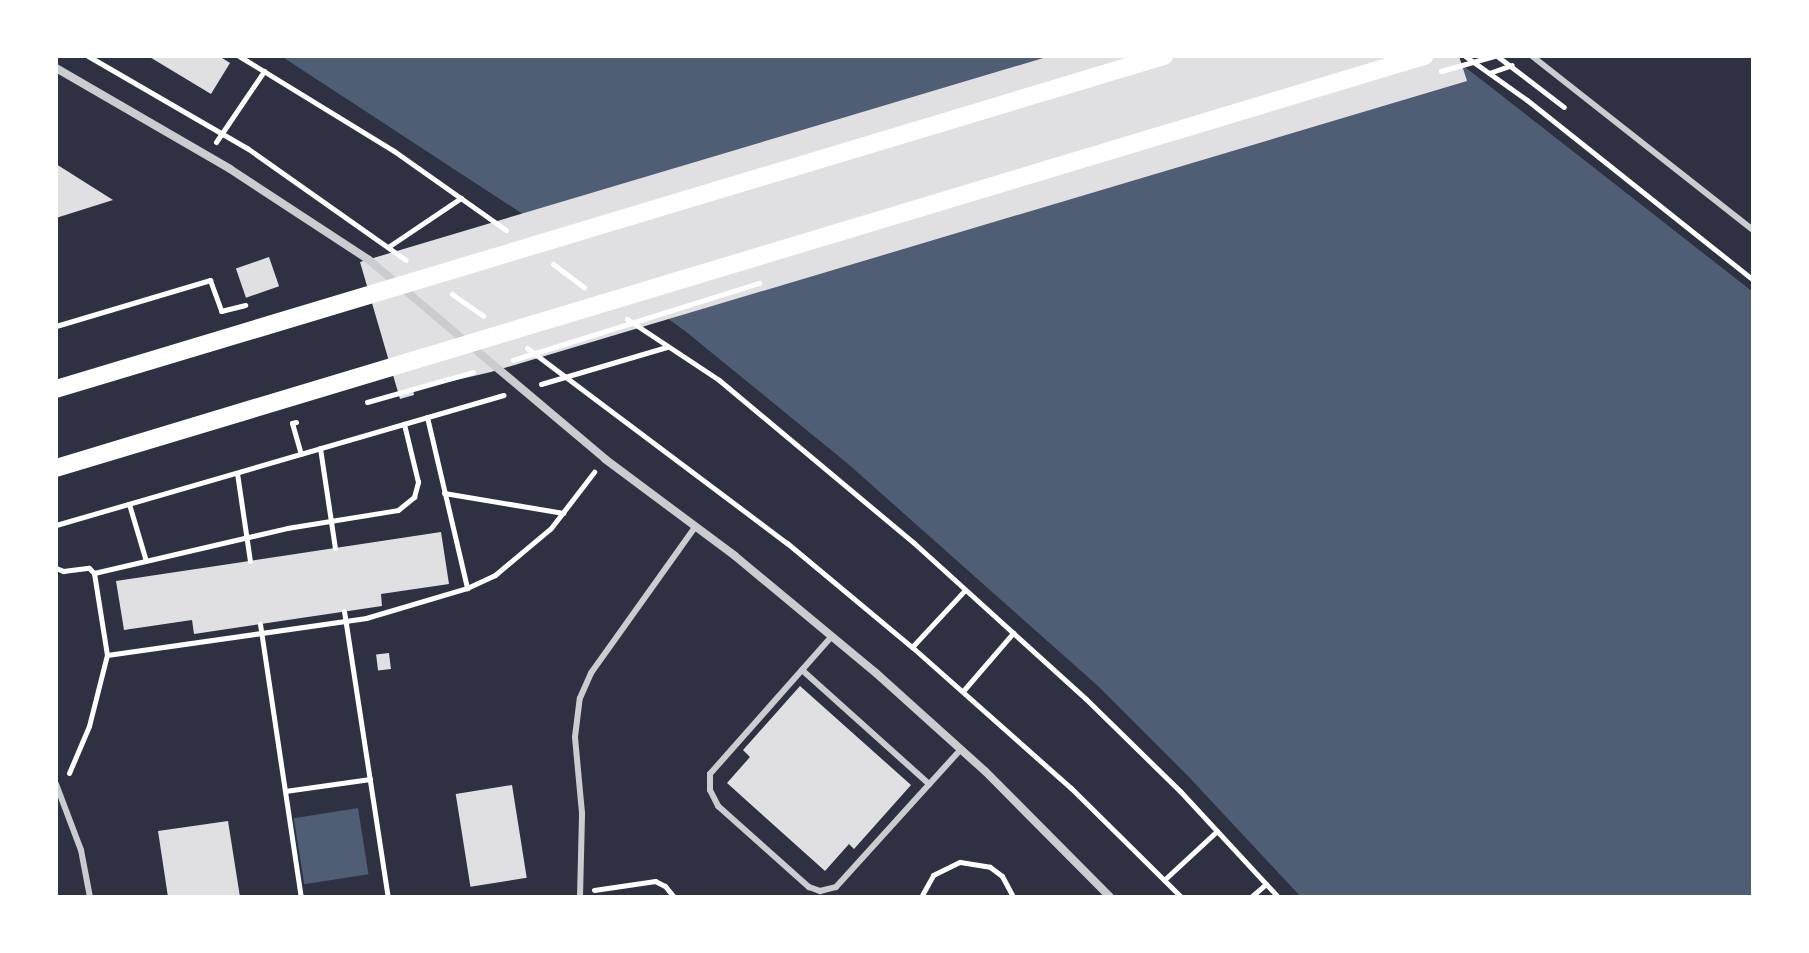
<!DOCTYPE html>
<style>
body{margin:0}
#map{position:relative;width:1809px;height:953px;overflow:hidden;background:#2d3142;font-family:"Nunito Sans",sans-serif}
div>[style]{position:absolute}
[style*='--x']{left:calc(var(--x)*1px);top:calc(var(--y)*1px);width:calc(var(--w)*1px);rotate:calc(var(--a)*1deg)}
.water>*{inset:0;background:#4f5d75;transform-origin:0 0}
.building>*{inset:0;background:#e0e0e3;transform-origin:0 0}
.path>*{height:5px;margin:-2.5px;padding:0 2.5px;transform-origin:2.5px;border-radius:2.5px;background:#fff}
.service>*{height:6px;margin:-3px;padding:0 3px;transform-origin:3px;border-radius:3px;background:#caccd0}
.minor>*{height:8px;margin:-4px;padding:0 4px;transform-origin:4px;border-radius:4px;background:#caccd0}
.primary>*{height:18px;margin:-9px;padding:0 9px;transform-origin:9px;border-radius:9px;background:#fff}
span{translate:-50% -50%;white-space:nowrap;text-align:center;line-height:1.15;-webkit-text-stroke:6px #fff;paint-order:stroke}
.frame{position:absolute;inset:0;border:58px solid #fff;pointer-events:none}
</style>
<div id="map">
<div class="water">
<i style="clip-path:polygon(281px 56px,1451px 56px,1753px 292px,1753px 897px,1301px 897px,1188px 776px,1098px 686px,847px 463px,685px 331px,535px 222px)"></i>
<i style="left:358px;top:808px;width:67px;height:65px;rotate:81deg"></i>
</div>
<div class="building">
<i style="clip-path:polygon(148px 56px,219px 56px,230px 63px,211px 94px)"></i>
<i style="clip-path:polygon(1050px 56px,1459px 56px,1467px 81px,491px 372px,413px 390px,414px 395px,400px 399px,360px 262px)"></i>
<i style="clip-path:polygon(56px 164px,113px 200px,56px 218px)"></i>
<i style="left:269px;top:257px;width:31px;height:35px;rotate:71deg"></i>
<i style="clip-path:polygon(441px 532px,449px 584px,381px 594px,382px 606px,194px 634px,192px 620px,124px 630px,116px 581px)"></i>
<i style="left:389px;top:653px;width:16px;height:13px;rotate:83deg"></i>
<i style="clip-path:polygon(800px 686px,911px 785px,854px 849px,849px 844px,825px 871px,727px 783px,750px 757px,743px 750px)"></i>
<i style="left:512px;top:785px;width:94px;height:57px;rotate:81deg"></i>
<i style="clip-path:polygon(228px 821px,240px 897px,168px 897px,158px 831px)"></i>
</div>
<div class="path">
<i style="--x:88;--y:56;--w:184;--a:30.1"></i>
<i style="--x:247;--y:148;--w:194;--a:35.2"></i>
<i style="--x:239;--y:56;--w:182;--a:31.5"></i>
<i style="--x:394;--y:151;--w:137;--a:35.2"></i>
<i style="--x:1465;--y:56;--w:76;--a:35.4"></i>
<i style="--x:1527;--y:100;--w:289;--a:38.5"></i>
<i style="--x:1497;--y:56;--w:84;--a:37.3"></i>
<i style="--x:1441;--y:71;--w:55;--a:-15.8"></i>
<i style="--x:1489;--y:73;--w:24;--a:-19"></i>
<i style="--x:216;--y:142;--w:86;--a:-55.9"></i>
<i style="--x:388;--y:247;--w:88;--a:-33.9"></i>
<i style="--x:553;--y:264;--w:39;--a:37"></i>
<i style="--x:452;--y:294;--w:38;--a:35"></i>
<i style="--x:627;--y:319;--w:110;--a:33.5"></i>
<i style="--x:719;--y:380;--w:254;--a:39.9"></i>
<i style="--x:914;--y:543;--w:232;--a:42.2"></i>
<i style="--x:1086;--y:699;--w:132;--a:44.4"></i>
<i style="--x:1180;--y:791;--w:144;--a:47.2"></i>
<i style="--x:56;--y:326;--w:161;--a:-16.6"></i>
<i style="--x:210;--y:280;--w:33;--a:70"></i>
<i style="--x:221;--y:311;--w:25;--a:-14"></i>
<i style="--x:527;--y:348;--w:325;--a:36.9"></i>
<i style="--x:787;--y:543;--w:163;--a:39.8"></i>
<i style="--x:912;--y:647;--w:213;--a:41.6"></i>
<i style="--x:1071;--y:788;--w:155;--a:44.7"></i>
<i style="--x:513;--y:360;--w:258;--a:-17.4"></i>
<i style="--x:541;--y:384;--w:131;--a:-16.4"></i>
<i style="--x:367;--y:402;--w:110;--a:-15.8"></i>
<i style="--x:427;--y:417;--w:176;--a:76.8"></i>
<i style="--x:296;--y:422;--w:4;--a:166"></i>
<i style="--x:292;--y:423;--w:32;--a:74"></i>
<i style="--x:320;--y:448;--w:101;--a:81.5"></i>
<i style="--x:237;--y:473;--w:89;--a:81.6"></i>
<i style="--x:444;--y:493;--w:121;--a:9.5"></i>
<i style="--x:129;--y:504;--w:59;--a:73.4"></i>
<i style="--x:56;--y:525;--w:466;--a:-16.2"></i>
<i style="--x:56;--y:568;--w:8;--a:23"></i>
<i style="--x:63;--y:571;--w:26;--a:-7"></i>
<i style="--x:89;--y:568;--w:7;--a:45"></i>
<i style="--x:94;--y:573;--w:83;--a:81"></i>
<i style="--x:107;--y:655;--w:262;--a:-8.1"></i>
<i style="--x:366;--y:618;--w:105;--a:-16.5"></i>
<i style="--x:467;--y:588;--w:31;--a:-25"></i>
<i style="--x:495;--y:575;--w:73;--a:-40"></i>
<i style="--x:551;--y:528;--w:71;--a:-52.5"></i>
<i style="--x:94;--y:573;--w:198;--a:-13.1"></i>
<i style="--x:287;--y:528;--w:112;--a:-9.2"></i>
<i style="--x:398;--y:510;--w:21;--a:-39"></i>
<i style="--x:414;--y:497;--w:16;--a:-75"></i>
<i style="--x:418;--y:482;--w:60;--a:-103.6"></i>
<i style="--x:344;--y:611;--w:289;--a:81.3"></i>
<i style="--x:260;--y:624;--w:276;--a:81.5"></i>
<i style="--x:912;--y:647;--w:78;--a:-47.1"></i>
<i style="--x:963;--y:691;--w:77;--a:-49.2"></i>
<i style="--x:69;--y:773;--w:51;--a:-66.9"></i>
<i style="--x:89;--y:726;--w:73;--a:-75.8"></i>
<i style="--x:285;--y:791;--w:86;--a:-8"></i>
<i style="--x:1164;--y:880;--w:72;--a:-42.8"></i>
<i style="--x:594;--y:890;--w:62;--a:-8.4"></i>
<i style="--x:655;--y:881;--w:11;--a:27"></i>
<i style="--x:665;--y:886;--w:14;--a:51"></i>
<i style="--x:921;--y:897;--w:25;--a:-61"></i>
<i style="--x:933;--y:875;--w:30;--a:-26"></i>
<i style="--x:960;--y:862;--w:30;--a:9"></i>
<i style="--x:990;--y:867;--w:15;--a:37"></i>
<i style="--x:1002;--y:876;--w:24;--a:62"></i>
<i style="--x:1251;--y:897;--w:20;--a:-41"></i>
</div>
<div class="service">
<i style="--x:1532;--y:56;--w:281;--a:38.2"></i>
<i style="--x:832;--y:636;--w:184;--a:131.5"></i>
<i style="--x:710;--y:774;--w:16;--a:90"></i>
<i style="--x:710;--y:790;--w:18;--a:63"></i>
<i style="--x:718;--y:806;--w:122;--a:41.7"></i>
<i style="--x:809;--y:887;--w:12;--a:20"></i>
<i style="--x:820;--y:891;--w:16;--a:-14"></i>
<i style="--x:836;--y:887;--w:186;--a:-47.8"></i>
<i style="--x:802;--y:670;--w:171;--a:41.9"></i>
<i style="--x:56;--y:784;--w:71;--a:69.3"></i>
<i style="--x:81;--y:850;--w:48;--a:79.2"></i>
<i style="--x:580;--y:897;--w:84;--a:-88.6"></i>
<i style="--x:582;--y:813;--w:76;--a:-95.3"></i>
<i style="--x:575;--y:737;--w:39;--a:-83"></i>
<i style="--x:580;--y:698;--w:27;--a:-66"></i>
<i style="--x:591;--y:673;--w:179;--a:-54.5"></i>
</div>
<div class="minor">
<i style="--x:56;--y:68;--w:201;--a:30.1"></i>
<i style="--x:230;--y:169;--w:166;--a:33.2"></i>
<i style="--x:369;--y:260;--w:309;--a:40.1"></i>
<i style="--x:605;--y:459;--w:162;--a:36.7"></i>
<i style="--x:735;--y:556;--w:183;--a:39.7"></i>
<i style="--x:876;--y:673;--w:147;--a:42"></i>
<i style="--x:985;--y:771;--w:177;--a:45.2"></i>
</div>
<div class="primary">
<i style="--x:56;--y:389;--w:1157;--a:-16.73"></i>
<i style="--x:56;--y:468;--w:1429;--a:-16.76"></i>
</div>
<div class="frame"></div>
</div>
